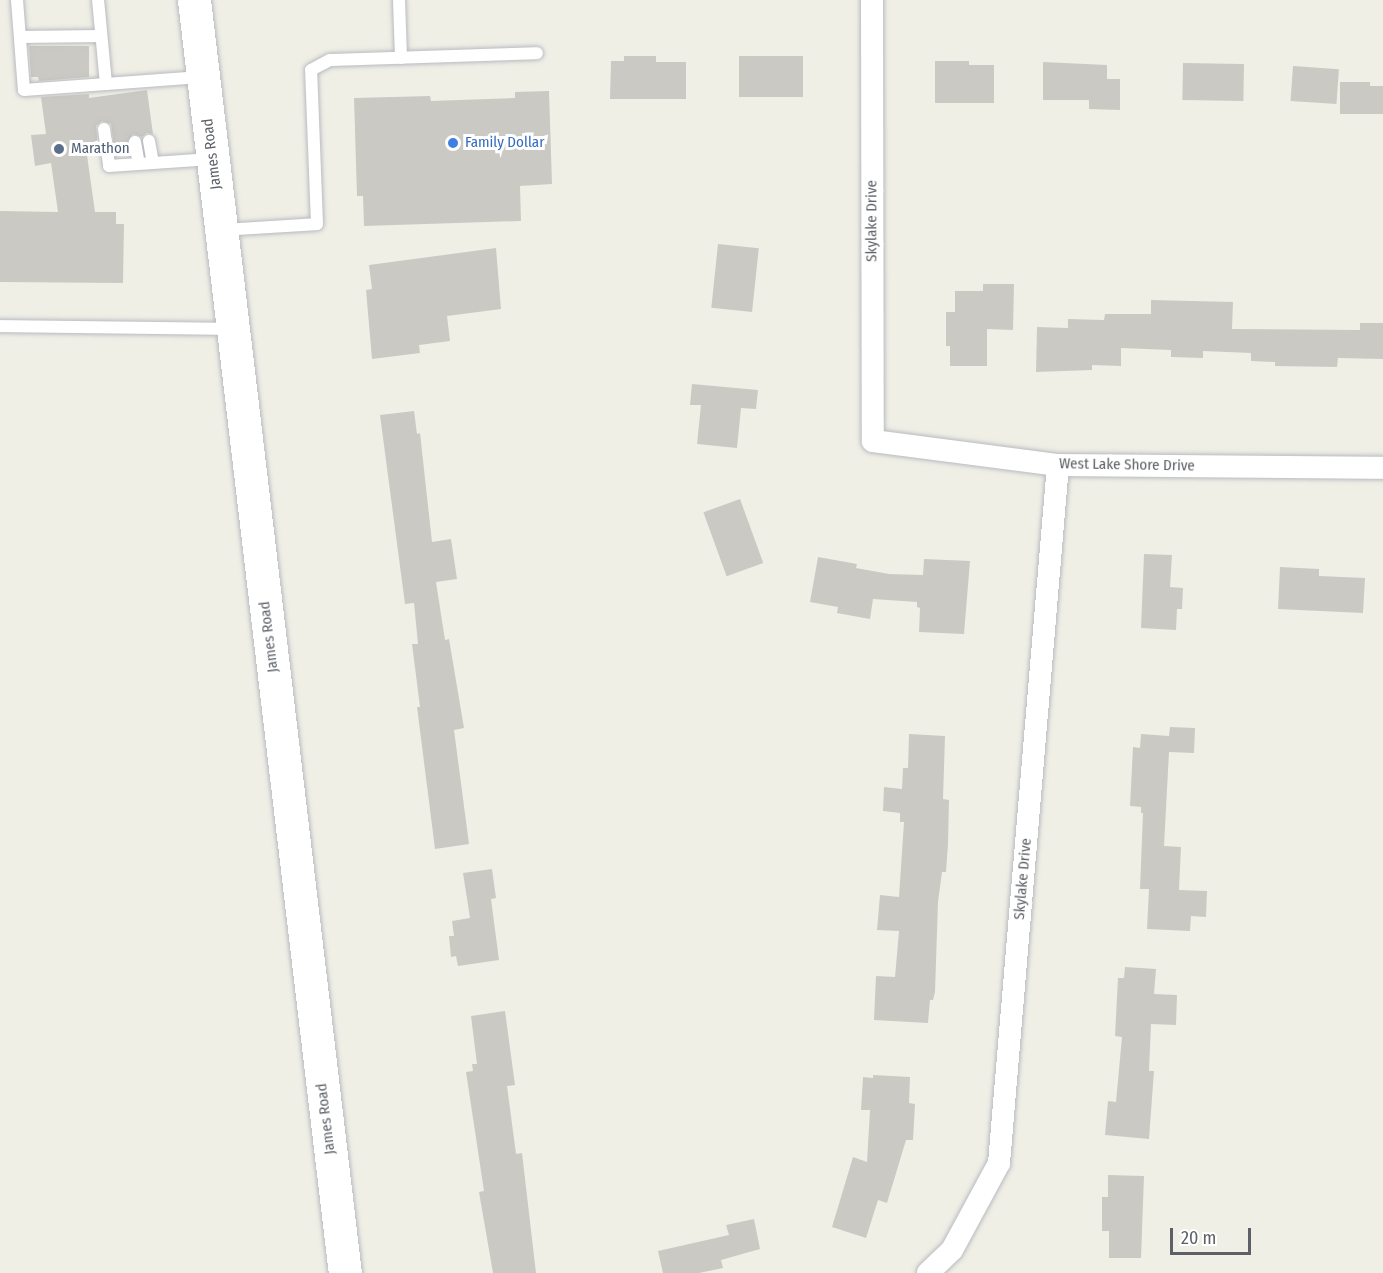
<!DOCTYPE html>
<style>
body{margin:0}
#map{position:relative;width:1383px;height:1273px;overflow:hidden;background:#f0efe6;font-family:"Fira Sans Condensed",sans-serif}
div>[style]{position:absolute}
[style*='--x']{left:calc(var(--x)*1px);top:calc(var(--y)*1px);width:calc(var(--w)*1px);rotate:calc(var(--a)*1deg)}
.building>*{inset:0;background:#cbc9c3;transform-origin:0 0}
.roads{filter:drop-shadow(0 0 2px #b8bbc0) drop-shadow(0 0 2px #b8bbc0)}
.service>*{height:12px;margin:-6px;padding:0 6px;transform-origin:6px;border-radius:6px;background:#fff}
.minor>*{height:22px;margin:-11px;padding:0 11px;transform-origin:11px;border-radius:11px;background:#fff}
.secondary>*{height:33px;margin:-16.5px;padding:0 16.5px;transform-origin:16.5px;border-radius:16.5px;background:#fff}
.dots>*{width:16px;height:16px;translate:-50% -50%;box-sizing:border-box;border:3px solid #fff;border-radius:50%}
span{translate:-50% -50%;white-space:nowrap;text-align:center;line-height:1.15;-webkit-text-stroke:6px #fff;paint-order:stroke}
.shop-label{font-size:15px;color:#366cbe}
.left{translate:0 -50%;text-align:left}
.service-label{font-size:15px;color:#4e5e75}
.street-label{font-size:15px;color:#5d6167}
.scale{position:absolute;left:1170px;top:1228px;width:81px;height:27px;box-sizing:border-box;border:3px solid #5d6167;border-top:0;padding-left:8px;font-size:18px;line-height:21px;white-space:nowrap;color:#5d6167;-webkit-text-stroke:4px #fff;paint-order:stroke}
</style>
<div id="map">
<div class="building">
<i style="clip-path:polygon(29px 46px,89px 46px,89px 77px,39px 81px,38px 77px,31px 77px)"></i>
<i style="clip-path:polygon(624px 56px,656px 56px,656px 62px,686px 62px,686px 99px,610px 99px,611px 61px,624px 61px)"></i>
<i style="left:739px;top:56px;width:64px;height:41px"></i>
<i style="clip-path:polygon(935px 61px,969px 61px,969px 65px,994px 65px,994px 103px,935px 103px)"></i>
<i style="clip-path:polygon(1043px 62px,1107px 65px,1107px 79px,1120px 79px,1120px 110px,1089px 109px,1089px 100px,1043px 100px)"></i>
<i style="left:1183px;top:63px;width:61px;height:37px;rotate:1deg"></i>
<i style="left:1293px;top:66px;width:46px;height:35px;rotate:4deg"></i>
<i style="clip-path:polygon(1340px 82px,1370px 82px,1370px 86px,1383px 86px,1383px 114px,1340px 114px)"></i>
<i style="clip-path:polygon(147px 90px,153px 134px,147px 133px,142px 137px,133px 134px,127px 143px,114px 145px,111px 124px,102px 121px,96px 126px,98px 147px,86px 148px,95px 212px,116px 212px,116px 224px,124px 224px,123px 283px,0 282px,0 211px,58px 212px,51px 163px,35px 166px,31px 135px,46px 134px,41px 97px,89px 94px,89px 98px)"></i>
<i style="clip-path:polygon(549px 91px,552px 184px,520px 186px,521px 221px,364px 226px,363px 196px,357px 196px,354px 98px,430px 96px,431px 101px,515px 98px,515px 92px)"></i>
<i style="left:718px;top:244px;width:41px;height:64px;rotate:6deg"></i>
<i style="clip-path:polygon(496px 248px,501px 309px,447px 316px,450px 341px,419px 345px,420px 353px,372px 359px,366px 290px,372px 289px,369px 265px)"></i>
<i style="clip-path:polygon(983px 284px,1014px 284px,1013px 330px,987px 329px,987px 366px,950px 366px,950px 346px,946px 346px,946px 312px,955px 312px,955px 291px,983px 291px)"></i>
<i style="clip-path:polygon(1151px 300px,1233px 302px,1232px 329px,1360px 330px,1360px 323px,1383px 323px,1383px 359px,1338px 358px,1337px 367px,1275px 366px,1275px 362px,1251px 361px,1251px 353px,1203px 351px,1203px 358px,1171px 357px,1171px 350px,1121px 348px,1121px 366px,1092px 365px,1092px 370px,1036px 372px,1037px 327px,1068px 328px,1068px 319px,1104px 320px,1105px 314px,1151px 314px)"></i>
<i style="clip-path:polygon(692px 384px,758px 390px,756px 409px,741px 408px,737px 448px,697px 444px,701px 405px,690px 405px)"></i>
<i style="clip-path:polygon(414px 411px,417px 434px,420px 433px,432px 542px,451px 539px,457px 579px,436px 582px,445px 640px,449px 639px,464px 728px,454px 730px,469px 844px,435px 849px,417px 707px,420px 707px,412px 644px,418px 644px,414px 603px,405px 604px,380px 415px)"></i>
<i style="left:740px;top:499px;width:68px;height:39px;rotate:70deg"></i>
<i style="clip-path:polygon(1144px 554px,1172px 555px,1170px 587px,1183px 588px,1182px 609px,1177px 609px,1176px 630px,1141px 628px)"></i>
<i style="clip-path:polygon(818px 557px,857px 564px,856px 568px,889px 574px,923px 575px,924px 559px,970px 561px,964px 634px,919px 632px,920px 608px,917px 607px,917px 602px,873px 599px,870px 619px,837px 613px,838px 607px,810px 602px)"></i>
<i style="clip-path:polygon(1280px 567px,1319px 569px,1319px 576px,1365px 578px,1363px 613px,1278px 609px)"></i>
<i style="clip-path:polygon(1170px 727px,1195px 728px,1194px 753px,1169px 752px,1164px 846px,1181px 847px,1179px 890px,1207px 891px,1206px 917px,1191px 916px,1190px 931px,1147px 929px,1149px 889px,1140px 889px,1143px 813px,1141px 813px,1141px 807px,1130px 806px,1133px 747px,1140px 748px,1141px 734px,1169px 736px)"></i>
<i style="clip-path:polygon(909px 734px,945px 736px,943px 799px,949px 800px,948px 844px,946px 872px,942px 872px,938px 902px,935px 992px,933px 1000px,930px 1000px,928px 1023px,874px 1020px,876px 976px,895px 977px,899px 931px,877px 930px,880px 895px,899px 897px,904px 822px,900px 822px,900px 813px,883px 811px,884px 787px,902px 789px,903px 768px,908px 768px)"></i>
<i style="clip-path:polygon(492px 869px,496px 898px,491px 899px,499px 960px,458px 966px,456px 956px,451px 957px,449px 936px,454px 936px,452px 921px,470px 918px,463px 873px)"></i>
<i style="clip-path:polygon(1125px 967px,1156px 969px,1154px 994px,1177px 995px,1176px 1025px,1151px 1024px,1149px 1071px,1154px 1071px,1149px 1139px,1105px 1135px,1108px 1101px,1116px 1102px,1122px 1037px,1115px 1036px,1118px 978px,1124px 978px)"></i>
<i style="clip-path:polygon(505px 1011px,515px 1085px,507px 1086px,516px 1154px,522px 1153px,536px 1273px,493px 1273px,479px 1192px,484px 1191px,466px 1072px,473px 1071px,472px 1064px,477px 1064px,471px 1016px)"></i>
<i style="clip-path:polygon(873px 1075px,910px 1077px,909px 1103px,915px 1104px,913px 1140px,906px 1140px,887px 1203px,878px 1200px,866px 1238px,832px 1227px,853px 1157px,867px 1162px,870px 1110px,861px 1110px,863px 1077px,873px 1078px)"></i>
<i style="clip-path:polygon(1108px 1175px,1144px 1176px,1141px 1258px,1109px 1258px,1109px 1231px,1102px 1231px,1102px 1197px,1108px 1197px)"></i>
<i style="clip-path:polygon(754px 1219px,760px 1249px,721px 1260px,723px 1268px,699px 1273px,663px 1273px,658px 1251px,729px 1235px,726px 1225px)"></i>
</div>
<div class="roads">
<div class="service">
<i style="--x:17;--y:0;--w:90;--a:85.6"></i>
<i style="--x:24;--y:90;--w:82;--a:-4.2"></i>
<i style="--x:106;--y:84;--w:84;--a:-95.4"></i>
<i style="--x:399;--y:0;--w:58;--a:88"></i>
<i style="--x:20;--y:37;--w:81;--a:-0.7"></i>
<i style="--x:106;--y:84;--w:95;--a:-4.2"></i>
<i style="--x:104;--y:129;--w:37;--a:82"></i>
<i style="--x:109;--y:166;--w:103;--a:-3.9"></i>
<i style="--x:149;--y:141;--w:22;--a:80"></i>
<i style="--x:135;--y:142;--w:22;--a:80"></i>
<i style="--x:222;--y:230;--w:95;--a:-3.6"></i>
<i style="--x:317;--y:224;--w:154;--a:-92.2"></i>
<i style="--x:311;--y:70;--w:21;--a:-28"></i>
<i style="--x:330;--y:60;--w:207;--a:-1.9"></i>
<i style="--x:0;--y:326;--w:233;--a:0.7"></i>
</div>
<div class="minor">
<i style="--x:872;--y:0;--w:441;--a:89.9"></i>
<i style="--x:873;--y:441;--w:187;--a:7.4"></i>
<i style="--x:1058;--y:465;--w:325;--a:0.5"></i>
<i style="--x:928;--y:1273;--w:33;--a:-44"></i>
<i style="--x:952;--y:1250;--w:99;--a:-61.6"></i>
<i style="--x:999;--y:1163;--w:700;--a:-85.17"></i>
</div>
<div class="secondary">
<i style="--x:194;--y:0;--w:1282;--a:83.24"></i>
</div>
</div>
<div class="dots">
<i style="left:453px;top:143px;background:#3f7fe0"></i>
<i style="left:59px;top:149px;background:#5c6f8a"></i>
</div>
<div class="shop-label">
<span class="left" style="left:465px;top:143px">Family Dollar</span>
</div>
<div class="service-label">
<span class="left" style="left:71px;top:149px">Marathon</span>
</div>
<div class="street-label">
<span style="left:212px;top:154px;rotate:-97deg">James Road</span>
<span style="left:872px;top:221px;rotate:-90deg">Skylake Drive</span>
<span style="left:1127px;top:465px;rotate:1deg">West Lake Shore Drive</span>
<span style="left:269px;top:637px;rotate:-97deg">James Road</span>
<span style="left:1023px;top:879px;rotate:-85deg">Skylake Drive</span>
<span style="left:326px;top:1119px;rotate:-97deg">James Road</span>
</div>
<div class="scale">20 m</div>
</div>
